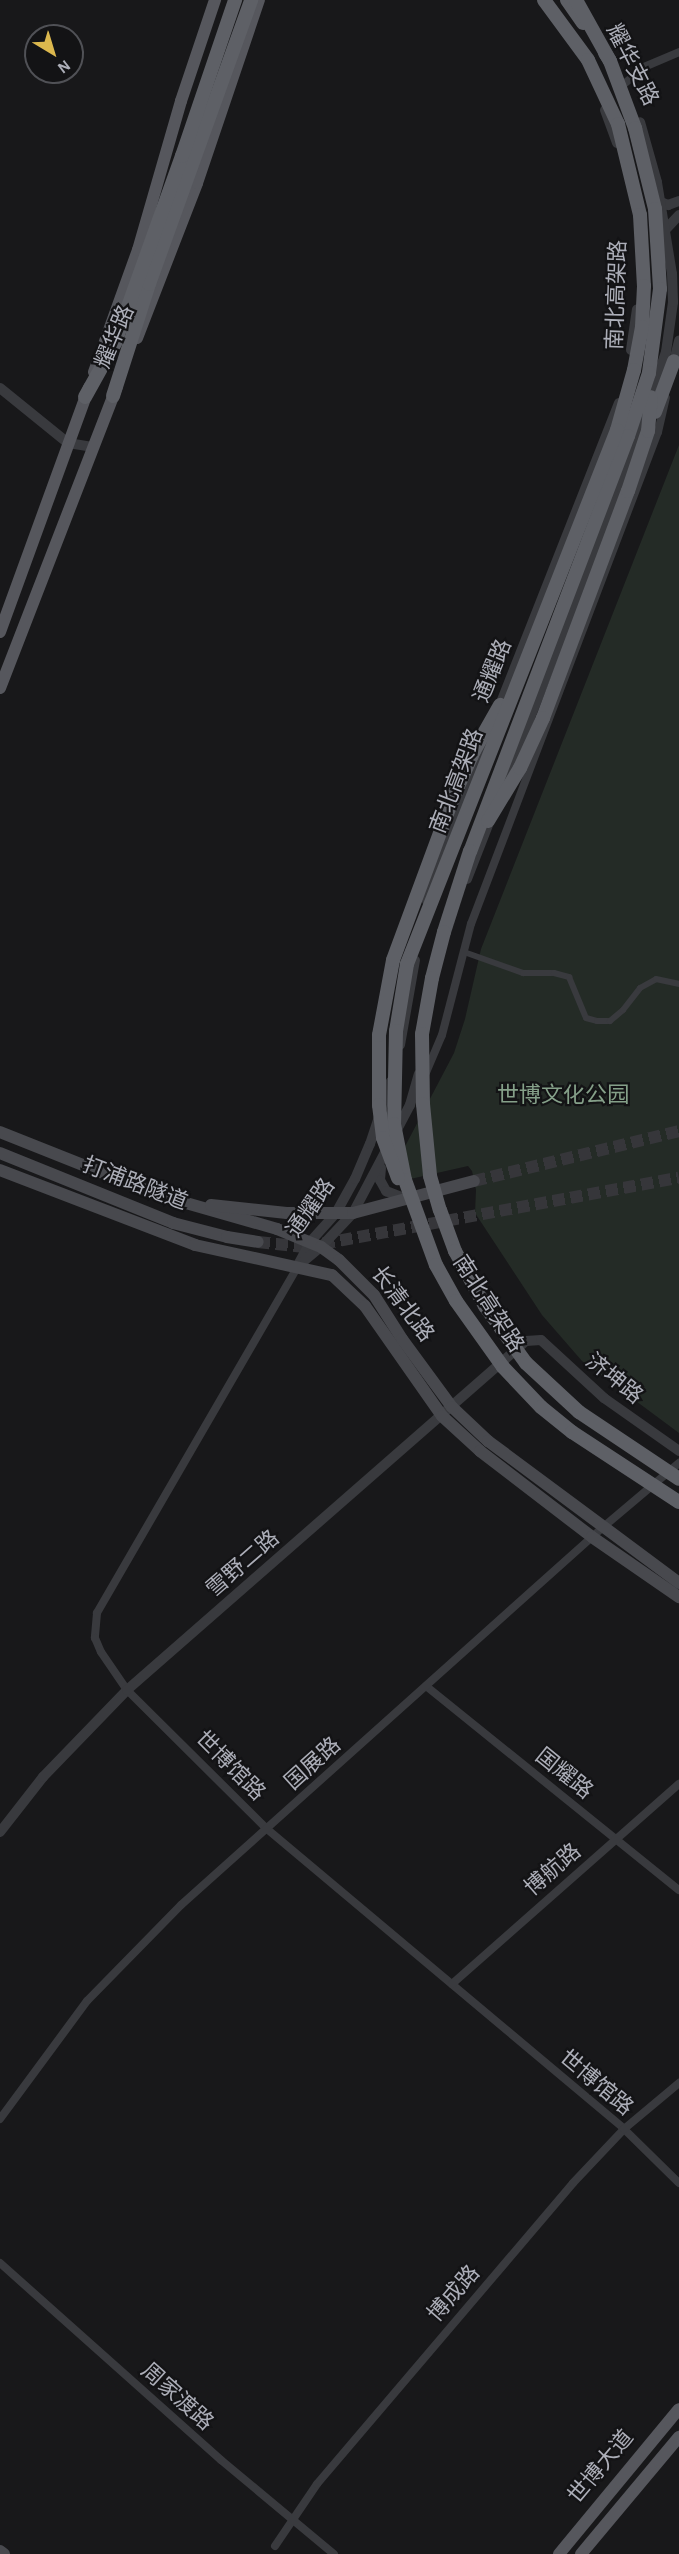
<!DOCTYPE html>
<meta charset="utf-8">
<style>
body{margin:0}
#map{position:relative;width:679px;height:2554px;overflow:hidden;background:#18181a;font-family:"Alegreya Sans","Noto Sans SC",sans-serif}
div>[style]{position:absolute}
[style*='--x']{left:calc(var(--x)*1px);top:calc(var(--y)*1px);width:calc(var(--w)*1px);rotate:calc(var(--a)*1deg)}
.green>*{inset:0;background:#242b26}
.secondary-tunnel>*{height:12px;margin-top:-6px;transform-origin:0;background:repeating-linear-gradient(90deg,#36363a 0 12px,transparent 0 18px)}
.pedestrian>*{height:6px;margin:-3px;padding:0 3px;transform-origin:3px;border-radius:3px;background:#393a3e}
.minor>*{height:8px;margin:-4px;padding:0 4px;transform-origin:4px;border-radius:4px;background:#393a3e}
.tertiary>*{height:10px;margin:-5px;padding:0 5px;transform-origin:5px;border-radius:5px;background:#393a3e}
.secondary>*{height:12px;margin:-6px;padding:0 6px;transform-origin:6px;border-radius:6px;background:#48494e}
.primary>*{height:12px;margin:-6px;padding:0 6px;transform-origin:6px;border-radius:6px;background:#56575d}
.trunk>*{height:14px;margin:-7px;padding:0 7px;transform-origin:7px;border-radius:7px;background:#5e6066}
.trunk-bridge>*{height:14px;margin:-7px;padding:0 7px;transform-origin:7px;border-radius:7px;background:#5e6066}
span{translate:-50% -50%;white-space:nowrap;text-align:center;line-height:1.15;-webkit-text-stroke:4.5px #131315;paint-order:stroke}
.street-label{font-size:22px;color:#acaeb8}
.park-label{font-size:22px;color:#85a089}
.north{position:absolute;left:24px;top:24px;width:60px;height:60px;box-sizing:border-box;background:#131315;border:2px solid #505156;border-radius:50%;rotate:142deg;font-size:16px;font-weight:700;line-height:24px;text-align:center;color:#acaeb8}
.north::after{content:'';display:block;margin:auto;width:21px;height:27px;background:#dcb84e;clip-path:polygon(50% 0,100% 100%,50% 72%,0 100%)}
</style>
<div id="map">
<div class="green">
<i style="clip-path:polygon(679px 445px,679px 1433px,582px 1361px,542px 1315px,475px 1213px,476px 1190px,472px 1171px,468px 1166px,397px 1182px,391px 1179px,390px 1175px,454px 1053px,465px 1019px,481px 949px)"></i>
</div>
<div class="secondary-tunnel">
<i style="--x:474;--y:1181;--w:211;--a:-13.7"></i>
<i style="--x:258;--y:1242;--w:47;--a:6.1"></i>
<i style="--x:305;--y:1247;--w:380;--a:-10.5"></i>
</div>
<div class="pedestrian">
<i style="--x:464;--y:952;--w:63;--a:19.6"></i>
<i style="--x:523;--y:973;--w:31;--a:0"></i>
<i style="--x:554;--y:973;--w:16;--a:15"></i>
<i style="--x:569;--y:977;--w:44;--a:67.5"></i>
<i style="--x:586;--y:1018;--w:11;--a:15"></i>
<i style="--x:597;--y:1021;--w:13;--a:0"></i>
<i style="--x:610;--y:1021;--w:17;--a:-40"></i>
<i style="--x:623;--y:1010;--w:28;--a:-52"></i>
<i style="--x:640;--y:988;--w:18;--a:-29"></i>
<i style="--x:656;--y:979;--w:24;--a:12"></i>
</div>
<div class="minor">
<i style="--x:624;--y:84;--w:26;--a:-40"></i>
<i style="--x:644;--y:67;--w:38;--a:-23"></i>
<i style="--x:425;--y:1075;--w:43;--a:-67"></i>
<i style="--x:442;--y:1035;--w:115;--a:-75.4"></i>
<i style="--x:471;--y:924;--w:526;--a:-69.19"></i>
<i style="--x:658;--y:432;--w:35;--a:-77"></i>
<i style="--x:298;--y:1266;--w:401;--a:120.1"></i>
<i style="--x:97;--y:1613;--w:25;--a:95"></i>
<i style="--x:95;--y:1638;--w:15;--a:67"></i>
<i style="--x:101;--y:1652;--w:46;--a:55.6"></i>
<i style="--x:127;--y:1690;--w:197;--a:44.8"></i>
<i style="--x:267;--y:1829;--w:466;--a:40"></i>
<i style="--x:624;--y:2129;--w:77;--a:44.5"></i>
<i style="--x:426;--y:1686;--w:325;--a:38.9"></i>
<i style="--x:452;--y:1984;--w:303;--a:-41.4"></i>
<i style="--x:0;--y:2119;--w:147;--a:-53.6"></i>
<i style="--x:87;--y:2001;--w:134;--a:-45.6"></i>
<i style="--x:181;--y:1905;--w:565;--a:-41.84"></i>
<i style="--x:602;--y:1528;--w:101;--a:-40.2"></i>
<i style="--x:0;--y:2263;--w:296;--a:41.7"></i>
<i style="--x:221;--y:2460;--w:147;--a:39.8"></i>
<i style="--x:275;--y:2546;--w:75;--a:-55.9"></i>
<i style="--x:317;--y:2484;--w:395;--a:-49.6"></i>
<i style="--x:573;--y:2183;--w:74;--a:-46.6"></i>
<i style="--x:624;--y:2129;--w:72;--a:-39.9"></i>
</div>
<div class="tertiary">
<i style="--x:605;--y:110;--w:35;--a:70"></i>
<i style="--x:661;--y:202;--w:8;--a:23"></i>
<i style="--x:668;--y:205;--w:12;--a:-20"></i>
<i style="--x:666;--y:229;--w:19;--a:-47"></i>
<i style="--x:631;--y:350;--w:41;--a:-81.7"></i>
<i style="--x:674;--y:361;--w:21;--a:-76"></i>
<i style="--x:0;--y:388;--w:87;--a:39"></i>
<i style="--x:68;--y:443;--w:26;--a:9"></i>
<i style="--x:498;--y:710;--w:330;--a:-68.5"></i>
<i style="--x:503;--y:787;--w:322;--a:-68.7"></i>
<i style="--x:620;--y:487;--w:143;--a:-71.2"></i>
<i style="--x:666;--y:352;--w:50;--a:-82"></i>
<i style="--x:673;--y:302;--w:28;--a:-92"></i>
<i style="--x:672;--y:274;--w:93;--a:-99.3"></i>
<i style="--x:657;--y:182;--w:62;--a:-105.8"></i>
<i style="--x:467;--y:879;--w:69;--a:-68.7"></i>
<i style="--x:427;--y:901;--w:66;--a:-72.4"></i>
<i style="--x:447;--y:838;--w:108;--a:-68.2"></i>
<i style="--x:400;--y:1045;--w:86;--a:-80"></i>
<i style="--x:381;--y:1168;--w:12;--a:95"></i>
<i style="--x:380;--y:1180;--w:13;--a:61"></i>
<i style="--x:386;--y:1191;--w:19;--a:21"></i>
<i style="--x:299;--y:1263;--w:24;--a:-62"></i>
<i style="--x:310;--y:1242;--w:39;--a:-48"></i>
<i style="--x:336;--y:1213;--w:39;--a:-61"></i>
<i style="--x:355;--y:1179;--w:38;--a:-67"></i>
<i style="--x:370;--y:1144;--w:66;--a:-71.6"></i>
<i style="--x:298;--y:1266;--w:30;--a:-40"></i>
<i style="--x:321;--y:1247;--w:47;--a:-46.7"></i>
<i style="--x:353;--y:1213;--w:122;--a:-62.2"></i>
<i style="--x:410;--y:1105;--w:32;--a:-74"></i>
<i style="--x:0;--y:1832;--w:70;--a:-52"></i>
<i style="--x:43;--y:1777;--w:121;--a:-46"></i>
<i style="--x:127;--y:1690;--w:530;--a:-41.18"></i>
<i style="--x:526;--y:1341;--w:15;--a:-4"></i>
<i style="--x:541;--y:1340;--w:86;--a:42.6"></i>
<i style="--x:604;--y:1398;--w:92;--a:35.2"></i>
</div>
<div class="secondary">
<i style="--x:0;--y:1132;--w:170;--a:21.7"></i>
<i style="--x:158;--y:1195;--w:124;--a:15.9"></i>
<i style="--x:277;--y:1229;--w:48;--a:22.2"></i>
<i style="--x:321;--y:1247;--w:22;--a:36"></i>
<i style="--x:339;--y:1260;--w:49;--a:45"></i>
<i style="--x:374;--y:1295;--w:52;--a:57.5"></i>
<i style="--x:402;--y:1339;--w:84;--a:53.7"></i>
<i style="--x:452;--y:1407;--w:50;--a:43.4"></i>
<i style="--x:488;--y:1441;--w:238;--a:36.6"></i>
<i style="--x:0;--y:1153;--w:187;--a:22"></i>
<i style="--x:173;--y:1223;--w:56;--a:14.5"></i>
<i style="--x:227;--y:1237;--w:31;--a:9"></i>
<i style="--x:0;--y:1170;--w:209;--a:21"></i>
<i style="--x:195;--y:1245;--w:140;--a:12.4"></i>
<i style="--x:332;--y:1275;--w:45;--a:43.2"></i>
<i style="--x:365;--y:1306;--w:134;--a:55"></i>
<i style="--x:442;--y:1416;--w:52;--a:42.6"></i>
<i style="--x:480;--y:1451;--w:141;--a:37.5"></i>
<i style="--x:592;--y:1537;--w:106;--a:34.6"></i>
<i style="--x:211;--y:1205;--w:76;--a:6"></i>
<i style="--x:287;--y:1213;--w:66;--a:0"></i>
<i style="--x:353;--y:1213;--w:125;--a:-14.8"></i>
<i style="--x:0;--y:2551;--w:5;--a:37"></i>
</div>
<div class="primary">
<i style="--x:137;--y:338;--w:166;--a:-68.8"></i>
<i style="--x:197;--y:183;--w:193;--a:-71.3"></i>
<i style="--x:94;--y:372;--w:130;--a:-70.2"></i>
<i style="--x:138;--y:250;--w:155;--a:-73.9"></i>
<i style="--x:181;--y:101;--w:107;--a:-71.4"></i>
<i style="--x:0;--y:632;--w:260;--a:-70"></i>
<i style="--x:0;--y:688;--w:323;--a:-68.8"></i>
<i style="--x:559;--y:2554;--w:188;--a:-50.4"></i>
<i style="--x:581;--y:2554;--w:153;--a:-50.1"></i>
</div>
<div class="trunk">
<i style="--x:544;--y:0;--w:74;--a:53.7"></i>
<i style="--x:588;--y:60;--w:71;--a:64.9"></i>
<i style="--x:618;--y:124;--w:94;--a:76.4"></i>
<i style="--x:567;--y:0;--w:28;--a:55"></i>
<i style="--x:605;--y:53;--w:9;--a:58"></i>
<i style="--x:610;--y:61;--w:72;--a:69.5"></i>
<i style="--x:635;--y:128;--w:83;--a:76.1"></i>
<i style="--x:113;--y:396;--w:118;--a:-72.2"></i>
<i style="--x:149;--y:284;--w:302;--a:-70.2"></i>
<i style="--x:85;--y:397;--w:62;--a:-60.9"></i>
<i style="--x:115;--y:343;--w:199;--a:-70.3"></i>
<i style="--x:182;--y:156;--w:165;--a:-71.2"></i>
<i style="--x:655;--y:412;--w:54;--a:-69.6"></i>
<i style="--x:543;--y:718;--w:242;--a:-69.5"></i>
<i style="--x:628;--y:491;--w:63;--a:-71.6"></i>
<i style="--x:648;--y:431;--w:34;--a:-85"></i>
<i style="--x:379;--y:1105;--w:70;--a:-90"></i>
<i style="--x:379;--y:1035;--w:76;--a:-79.4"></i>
<i style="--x:393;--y:960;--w:176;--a:-69.7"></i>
<i style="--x:454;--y:795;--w:48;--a:-65.6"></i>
<i style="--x:474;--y:751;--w:53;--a:-60.5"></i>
</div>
<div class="trunk-bridge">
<i style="--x:576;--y:0;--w:70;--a:60.9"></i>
<i style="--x:655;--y:209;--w:80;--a:86.4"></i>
<i style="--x:660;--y:289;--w:85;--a:97.5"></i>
<i style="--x:649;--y:373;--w:66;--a:108.4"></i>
<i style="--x:628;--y:436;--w:444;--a:110.8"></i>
<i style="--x:470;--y:851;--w:85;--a:107.8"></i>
<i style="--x:444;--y:932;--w:48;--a:104.6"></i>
<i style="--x:432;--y:978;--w:57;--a:100.1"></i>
<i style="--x:422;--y:1034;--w:70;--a:89.2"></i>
<i style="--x:423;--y:1104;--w:72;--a:84.4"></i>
<i style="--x:430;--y:1176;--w:35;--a:74"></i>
<i style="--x:440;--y:1210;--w:44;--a:69.9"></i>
<i style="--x:455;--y:1251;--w:63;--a:61.4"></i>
<i style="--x:485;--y:1306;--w:70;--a:54.3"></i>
<i style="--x:526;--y:1363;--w:72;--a:42.8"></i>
<i style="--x:579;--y:1412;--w:120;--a:33.8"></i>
<i style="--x:640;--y:215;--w:71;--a:86.8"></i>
<i style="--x:644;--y:286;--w:41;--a:92.8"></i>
<i style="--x:642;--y:327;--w:44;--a:100.5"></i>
<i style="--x:634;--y:370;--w:62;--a:105.8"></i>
<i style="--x:617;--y:430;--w:574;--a:111.47"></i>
<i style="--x:407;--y:964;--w:68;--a:99.3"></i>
<i style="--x:396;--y:1031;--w:93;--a:91.2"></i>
<i style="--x:394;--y:1124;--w:57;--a:78.9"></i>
<i style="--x:405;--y:1180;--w:90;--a:70"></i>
<i style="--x:436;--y:1265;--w:41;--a:60.9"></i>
<i style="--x:456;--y:1301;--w:81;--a:54.5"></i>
<i style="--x:503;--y:1367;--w:55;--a:46.5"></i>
<i style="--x:541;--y:1407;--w:40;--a:39"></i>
<i style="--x:572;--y:1432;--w:128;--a:33.2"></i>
<i style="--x:488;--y:821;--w:62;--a:-58.9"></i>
<i style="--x:520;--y:768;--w:55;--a:-65.3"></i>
<i style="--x:379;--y:1105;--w:33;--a:83"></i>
<i style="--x:383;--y:1138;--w:43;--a:69.4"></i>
</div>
<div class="street-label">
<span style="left:632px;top:65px;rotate:63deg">耀华支路</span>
<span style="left:617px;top:295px;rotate:-88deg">南北高架路</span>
<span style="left:115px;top:337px;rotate:-67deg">耀华路</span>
<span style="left:493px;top:671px;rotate:-68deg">通耀路</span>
<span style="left:457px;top:781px;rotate:-69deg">南北高架路</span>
<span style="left:135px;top:1184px;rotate:21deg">打浦路隧道</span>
<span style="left:311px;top:1208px;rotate:-55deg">通耀路</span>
<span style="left:402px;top:1304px;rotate:53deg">长清北路</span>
<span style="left:488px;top:1304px;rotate:57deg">南北高架路</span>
<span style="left:614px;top:1379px;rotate:39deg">济坤路</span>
<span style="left:243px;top:1564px;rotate:-41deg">雪野二路</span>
<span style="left:313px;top:1764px;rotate:-42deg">国展路</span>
<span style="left:230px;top:1766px;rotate:45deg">世博馆路</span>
<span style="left:564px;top:1774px;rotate:39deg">国耀路</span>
<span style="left:553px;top:1870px;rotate:-41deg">博航路</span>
<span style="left:596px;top:2083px;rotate:40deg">世博馆路</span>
<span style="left:454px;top:2294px;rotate:-49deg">博成路</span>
<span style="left:177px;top:2397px;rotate:42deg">周家渡路</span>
<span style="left:601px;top:2467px;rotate:-50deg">世博大道</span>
</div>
<div class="park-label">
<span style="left:563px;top:1096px">世博文化公园</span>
</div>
<div class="north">N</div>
</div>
